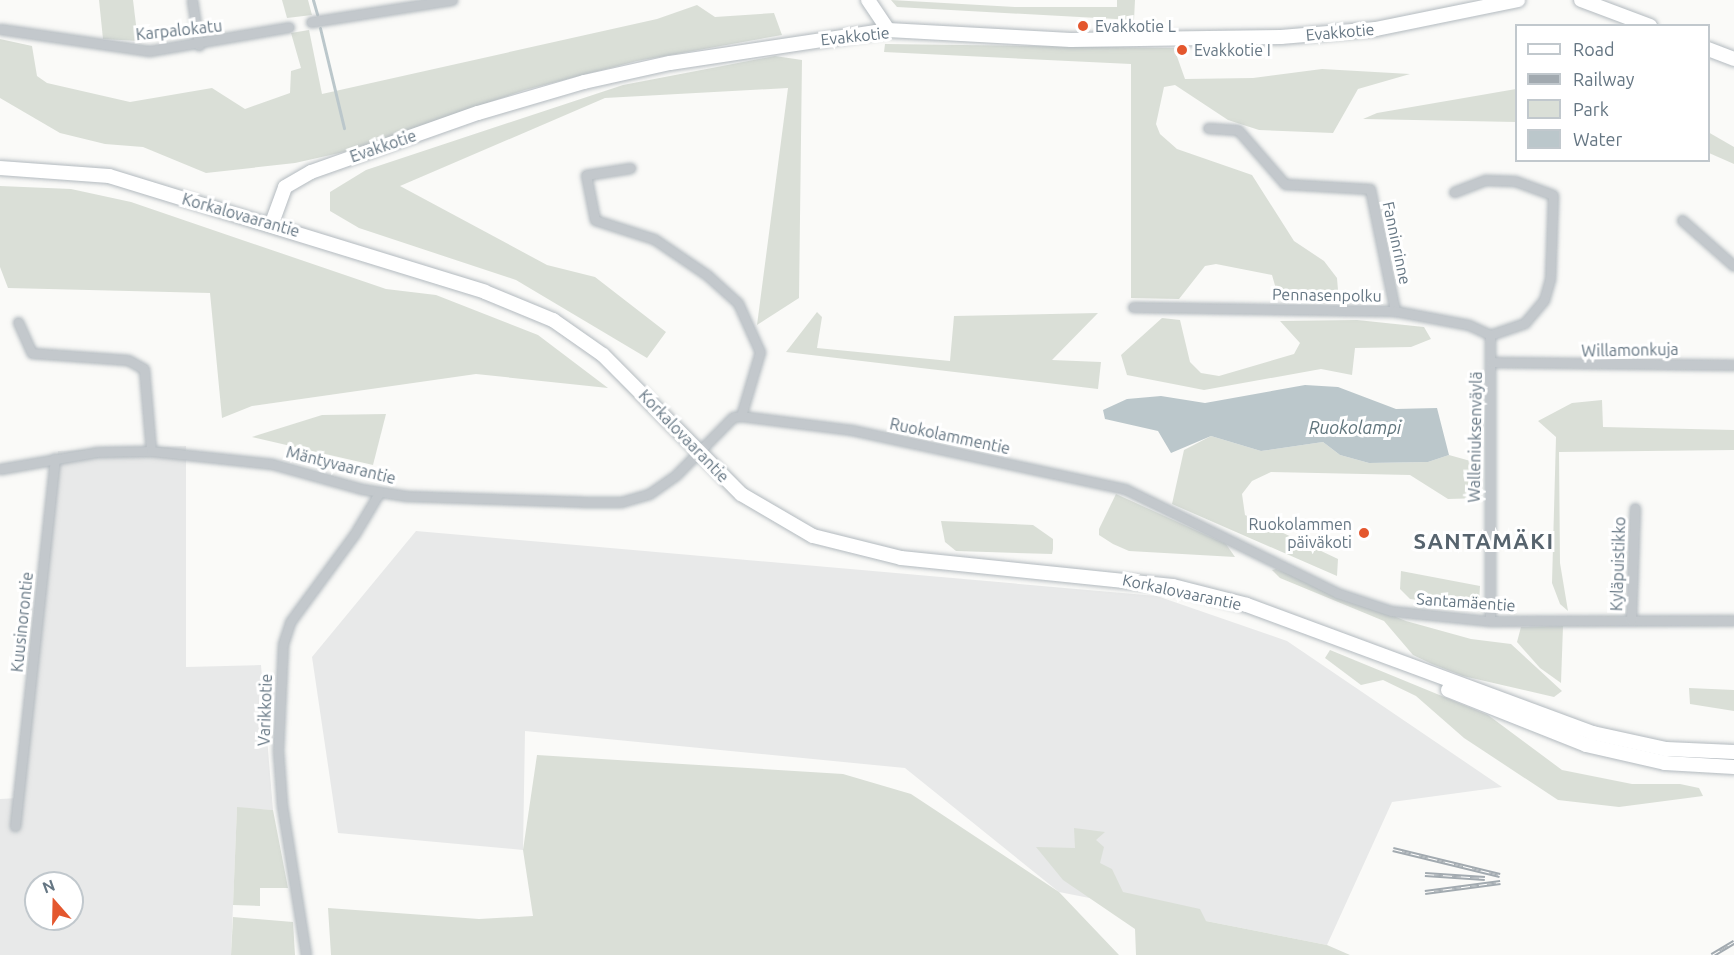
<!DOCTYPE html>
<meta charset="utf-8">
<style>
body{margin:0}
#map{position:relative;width:1734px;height:955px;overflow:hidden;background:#fafaf8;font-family:Ubuntu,sans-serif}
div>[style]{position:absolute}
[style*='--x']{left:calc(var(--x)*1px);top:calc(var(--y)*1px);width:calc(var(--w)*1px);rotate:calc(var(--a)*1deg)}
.built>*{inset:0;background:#e8e9e9}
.green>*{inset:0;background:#dadfd7}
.water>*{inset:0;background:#bbc7cb}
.stream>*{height:3px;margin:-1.5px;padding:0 1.5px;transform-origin:1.5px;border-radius:1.5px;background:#bbc7cb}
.roads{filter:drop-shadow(0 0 2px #b3babf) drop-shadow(0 0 2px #b3babf)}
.street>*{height:9px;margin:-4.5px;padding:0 4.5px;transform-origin:4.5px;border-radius:4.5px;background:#c3c8cc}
.secondary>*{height:14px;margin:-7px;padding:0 7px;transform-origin:7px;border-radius:7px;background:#fff}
.rail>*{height:5px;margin-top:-2.5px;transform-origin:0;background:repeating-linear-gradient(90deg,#fff 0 9px,#a2aab0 0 18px);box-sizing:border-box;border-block:2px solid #a2aab0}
.dots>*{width:16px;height:16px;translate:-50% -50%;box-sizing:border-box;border:3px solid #fff;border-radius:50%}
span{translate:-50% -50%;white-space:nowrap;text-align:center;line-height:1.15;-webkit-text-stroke:6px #fff;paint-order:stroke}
.poi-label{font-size:16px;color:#657683}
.left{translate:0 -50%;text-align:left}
.right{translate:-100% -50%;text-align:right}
.street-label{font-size:16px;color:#657683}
.water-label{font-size:18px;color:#60757c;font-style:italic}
.district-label{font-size:22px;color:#57646e;font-weight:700;letter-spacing:1.5px}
.legend{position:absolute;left:1515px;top:24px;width:195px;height:138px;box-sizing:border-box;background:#fff;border:2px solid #c1c8cd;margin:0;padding:8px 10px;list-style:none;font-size:18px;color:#657683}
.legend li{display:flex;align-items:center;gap:12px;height:30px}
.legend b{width:30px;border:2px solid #c1c8cd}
.north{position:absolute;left:24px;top:871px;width:60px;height:60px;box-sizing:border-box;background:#fff;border:2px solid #c1c8cd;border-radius:50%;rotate:340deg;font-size:16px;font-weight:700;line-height:24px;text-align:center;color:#657683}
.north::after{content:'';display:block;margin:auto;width:21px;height:27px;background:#e4572e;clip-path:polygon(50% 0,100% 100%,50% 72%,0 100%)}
</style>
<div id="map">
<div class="built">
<i style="clip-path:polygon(evenodd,186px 446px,186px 667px,261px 665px,273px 810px,237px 808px,231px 955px,0 955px,0 799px,18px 798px,58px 451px,186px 446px,36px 883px,72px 883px,72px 919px,36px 919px,36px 883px)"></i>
<i style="clip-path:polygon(416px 531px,1157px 596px,1287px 641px,1502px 787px,1392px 802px,1327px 945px,1059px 892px,905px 768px,525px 731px,523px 850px,338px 833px,312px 657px)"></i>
</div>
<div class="green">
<i style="clip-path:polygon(99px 0,133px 0,138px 41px,103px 39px)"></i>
<i style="clip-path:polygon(282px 0,308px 0,312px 15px,287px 18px)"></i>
<i style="clip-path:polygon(891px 0,1015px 7px,1117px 7px,1117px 0,1135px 0,1134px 20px,897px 7px)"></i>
<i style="clip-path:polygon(697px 5px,715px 17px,774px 13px,782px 35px,637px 61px,525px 90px,344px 152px,295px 163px,206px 173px,143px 147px,105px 144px,60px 133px,0 98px,0 39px,32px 46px,37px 76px,47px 83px,130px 102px,212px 88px,245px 109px,290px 93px,291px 71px,301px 68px,291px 33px,309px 30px,322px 94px,657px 19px)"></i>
<i style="clip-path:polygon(885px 44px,1174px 48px,1185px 79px,1253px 78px,1322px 69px,1410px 74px,1358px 89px,1333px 133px,1259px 130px,1228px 120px,1175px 85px,1164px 87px,1156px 124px,1160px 134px,1177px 149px,1252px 175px,1294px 241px,1324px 261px,1337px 278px,1338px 290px,1321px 301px,1289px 299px,1278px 296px,1272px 275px,1216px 264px,1205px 266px,1179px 299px,1131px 298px,1131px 64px,884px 52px)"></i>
<i style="clip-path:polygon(775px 56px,802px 60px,799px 298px,757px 325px,788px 88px,605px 98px,400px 186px,547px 265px,595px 277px,666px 332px,647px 358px,516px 280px,359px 228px,330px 211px,330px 192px,366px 170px,623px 85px)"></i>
<i style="clip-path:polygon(1516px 89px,1516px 122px,1363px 119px,1377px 113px)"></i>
<i style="clip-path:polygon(1708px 132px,1734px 147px,1734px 164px,1709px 153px)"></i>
<i style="clip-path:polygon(0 186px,71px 189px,131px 202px,386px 289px,436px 295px,538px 335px,608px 388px,476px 374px,252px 406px,222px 418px,210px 293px,8px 288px,0 267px)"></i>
<i style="clip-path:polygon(817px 312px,822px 317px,817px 348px,950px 361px,954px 316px,1098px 313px,1052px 360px,1101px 362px,1098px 389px,786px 352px)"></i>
<i style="clip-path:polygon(1162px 318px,1180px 320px,1190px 362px,1201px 373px,1219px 376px,1294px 354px,1300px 343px,1280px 321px,1357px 320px,1424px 327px,1431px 339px,1411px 347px,1355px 348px,1352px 375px,1321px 369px,1204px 390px,1127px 375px,1121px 355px)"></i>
<i style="clip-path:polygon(1602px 400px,1603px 427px,1734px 430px,1734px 450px,1559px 452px,1560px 563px,1568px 611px,1560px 604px,1552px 583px,1556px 437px,1538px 421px,1572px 403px)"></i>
<i style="clip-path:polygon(386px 414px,373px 465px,252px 437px,322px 415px)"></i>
<i style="clip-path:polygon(1211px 436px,1261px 451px,1323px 442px,1340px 455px,1369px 463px,1428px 462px,1449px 455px,1474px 462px,1482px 498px,1448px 499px,1410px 475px,1271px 472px,1252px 481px,1242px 494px,1245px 515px,1338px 559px,1337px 576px,1172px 504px,1184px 450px)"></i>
<i style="clip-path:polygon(1116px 494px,1226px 544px,1235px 557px,1129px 551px,1113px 544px,1099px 535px,1099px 529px)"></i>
<i style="clip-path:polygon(941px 521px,1033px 525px,1053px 539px,1053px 549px,1052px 554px,956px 551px,945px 542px)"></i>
<i style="clip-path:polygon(1276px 569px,1406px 621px,1471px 639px,1511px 644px,1562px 691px,1554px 697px,1463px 676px,1432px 664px,1413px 655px,1384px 621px,1280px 578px,1272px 570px)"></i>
<i style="clip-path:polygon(1401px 571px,1480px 586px,1479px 602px,1468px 606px,1410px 599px,1400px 589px)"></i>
<i style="clip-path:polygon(1563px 626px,1561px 683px,1540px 668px,1517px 642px,1521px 627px)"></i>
<i style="clip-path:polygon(1330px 650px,1488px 715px,1562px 770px,1632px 784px,1680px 784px,1699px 788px,1703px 796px,1619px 807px,1558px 800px,1464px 738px,1416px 696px,1383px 680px,1361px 685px,1325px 658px)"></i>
<i style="clip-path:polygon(1689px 688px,1734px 690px,1734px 711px,1690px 704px)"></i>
<i style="clip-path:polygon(537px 755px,843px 774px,911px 794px,1059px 892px,1119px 955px,331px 955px,328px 908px,479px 919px,533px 916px,523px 850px)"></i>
<i style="clip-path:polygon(237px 807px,273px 810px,288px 888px,260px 888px,260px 906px,233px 905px)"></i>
<i style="clip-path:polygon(1074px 828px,1105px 832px,1096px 840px,1104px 847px,1100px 863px,1112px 869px,1123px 892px,1200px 909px,1206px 921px,1327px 945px,1350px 955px,1136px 955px,1135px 929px,1063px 880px,1036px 847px,1075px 848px)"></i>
<i style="clip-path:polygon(233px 917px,293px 922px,295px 955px,231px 955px)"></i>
</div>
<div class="water">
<i style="clip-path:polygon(1305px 385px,1338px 387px,1396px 409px,1437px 408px,1449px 455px,1428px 462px,1369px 463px,1340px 455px,1323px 442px,1261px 451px,1211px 436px,1171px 453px,1158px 431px,1105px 419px,1103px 410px,1127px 399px,1161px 396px,1205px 403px)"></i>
</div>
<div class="stream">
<i style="--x:313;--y:0;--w:15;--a:74"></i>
<i style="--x:320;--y:28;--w:103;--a:76.5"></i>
</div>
<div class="roads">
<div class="street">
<i style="--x:192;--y:0;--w:46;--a:81.2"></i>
<i style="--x:311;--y:22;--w:143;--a:-8.9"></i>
<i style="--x:0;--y:29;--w:151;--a:8.4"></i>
<i style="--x:149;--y:51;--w:142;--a:-9.7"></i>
<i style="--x:1208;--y:128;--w:30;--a:4"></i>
<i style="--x:1238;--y:130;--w:72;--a:49"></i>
<i style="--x:1285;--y:184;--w:85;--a:3.4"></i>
<i style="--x:1370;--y:189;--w:125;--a:78.4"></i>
<i style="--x:1454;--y:192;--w:34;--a:-21"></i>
<i style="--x:1486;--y:180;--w:29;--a:2"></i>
<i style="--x:1515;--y:181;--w:40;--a:20.2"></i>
<i style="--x:1553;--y:195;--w:84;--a:92"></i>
<i style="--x:1550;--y:279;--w:22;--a:106"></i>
<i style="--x:1544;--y:300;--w:30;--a:130"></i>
<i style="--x:1525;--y:323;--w:37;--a:161"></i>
<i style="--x:1682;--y:220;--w:69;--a:41.5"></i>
<i style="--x:1133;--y:307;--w:262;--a:0.9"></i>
<i style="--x:1395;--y:311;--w:75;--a:10.7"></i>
<i style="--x:1469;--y:325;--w:23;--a:25"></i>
<i style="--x:1490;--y:335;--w:286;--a:90"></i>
<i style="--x:18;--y:322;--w:34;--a:66"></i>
<i style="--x:32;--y:353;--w:96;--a:4.2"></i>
<i style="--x:128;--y:360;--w:18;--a:29"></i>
<i style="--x:144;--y:369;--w:82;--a:85.1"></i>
<i style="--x:1491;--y:362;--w:243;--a:0.7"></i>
<i style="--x:741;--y:416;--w:112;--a:7.2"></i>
<i style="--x:852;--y:430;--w:279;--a:12.2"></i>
<i style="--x:1125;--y:489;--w:236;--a:26.1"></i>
<i style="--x:1337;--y:593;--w:57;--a:18.4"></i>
<i style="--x:1391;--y:611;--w:100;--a:5.8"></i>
<i style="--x:1490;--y:621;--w:244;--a:-0.2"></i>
<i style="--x:0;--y:469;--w:98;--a:-9.9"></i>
<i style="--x:97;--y:452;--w:54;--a:-1.1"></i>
<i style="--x:151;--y:451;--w:122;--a:6.1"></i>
<i style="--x:272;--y:464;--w:93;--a:15.5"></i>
<i style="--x:362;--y:489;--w:45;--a:9"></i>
<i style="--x:406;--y:496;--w:177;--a:1.9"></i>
<i style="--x:583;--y:502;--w:38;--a:0"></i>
<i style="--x:621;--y:502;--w:29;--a:-16"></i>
<i style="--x:649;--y:494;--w:33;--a:-35"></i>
<i style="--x:676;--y:475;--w:81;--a:-45.5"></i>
<i style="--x:733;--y:417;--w:8;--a:-7"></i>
<i style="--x:741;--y:416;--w:67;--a:-73.5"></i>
<i style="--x:760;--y:352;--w:54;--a:-114.2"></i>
<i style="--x:738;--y:303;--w:42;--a:-137.9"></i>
<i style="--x:707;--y:275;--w:64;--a:-145.8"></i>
<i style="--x:654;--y:239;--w:62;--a:-162.1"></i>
<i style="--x:595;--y:220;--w:46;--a:-101.3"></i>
<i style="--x:586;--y:175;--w:45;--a:-9"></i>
<i style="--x:1631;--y:620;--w:112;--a:-88"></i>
<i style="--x:15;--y:826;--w:370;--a:-83.8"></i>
<i style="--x:306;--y:955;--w:152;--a:-99.1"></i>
<i style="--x:282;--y:805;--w:55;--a:-94.2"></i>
<i style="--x:278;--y:750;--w:106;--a:-87.3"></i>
<i style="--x:283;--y:644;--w:23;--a:-72"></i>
<i style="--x:290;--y:622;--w:108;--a:-53.7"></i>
<i style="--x:354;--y:535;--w:49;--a:-59.2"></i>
</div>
<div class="secondary">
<i style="--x:868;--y:0;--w:36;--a:56"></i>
<i style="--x:1581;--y:0;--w:74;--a:20.6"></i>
<i style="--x:1708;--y:49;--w:28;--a:21"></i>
<i style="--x:0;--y:168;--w:109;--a:4.2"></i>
<i style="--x:109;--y:176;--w:393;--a:17.1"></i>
<i style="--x:485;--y:292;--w:74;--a:22.4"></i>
<i style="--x:553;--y:320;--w:61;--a:35"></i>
<i style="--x:603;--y:355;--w:196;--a:45.2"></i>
<i style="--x:741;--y:494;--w:83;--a:30.3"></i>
<i style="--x:813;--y:536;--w:91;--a:14"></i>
<i style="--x:901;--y:558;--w:273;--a:5.9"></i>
<i style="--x:1173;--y:586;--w:76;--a:14.4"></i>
<i style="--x:1247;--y:605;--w:369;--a:20.3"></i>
<i style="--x:1593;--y:733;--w:75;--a:12.4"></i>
<i style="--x:1666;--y:749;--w:68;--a:2.5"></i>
<i style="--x:272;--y:223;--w:38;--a:-70"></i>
<i style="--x:285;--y:187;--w:30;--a:-30"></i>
<i style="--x:311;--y:172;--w:177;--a:-19.5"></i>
<i style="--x:478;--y:113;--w:110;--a:-16.3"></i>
<i style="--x:584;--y:82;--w:88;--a:-12.5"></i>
<i style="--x:670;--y:63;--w:220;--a:-8.6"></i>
<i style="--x:888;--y:30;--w:183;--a:3.1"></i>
<i style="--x:1071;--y:40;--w:210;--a:-0.8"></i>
<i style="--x:1281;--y:37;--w:95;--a:-4.8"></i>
<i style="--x:1376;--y:29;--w:145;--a:-11.5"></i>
<i style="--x:1448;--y:690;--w:149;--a:21.7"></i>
<i style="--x:1586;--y:745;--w:81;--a:12.8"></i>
<i style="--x:1665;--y:763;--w:69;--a:3.3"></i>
</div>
</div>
<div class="rail">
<i style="--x:1393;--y:849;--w:110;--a:13.7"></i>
<i style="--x:1425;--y:874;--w:60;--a:3.8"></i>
<i style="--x:1425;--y:892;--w:76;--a:-7.6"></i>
<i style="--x:1712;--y:955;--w:26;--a:-31"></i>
</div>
<div class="dots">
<i style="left:1083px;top:26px;background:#e4572e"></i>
<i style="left:1182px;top:50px;background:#e4572e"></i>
<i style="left:1364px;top:533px;background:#e4572e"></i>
</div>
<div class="poi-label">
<span class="left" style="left:1095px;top:26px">Evakkotie L</span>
<span class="left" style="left:1194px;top:50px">Evakkotie I</span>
<span class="right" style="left:1352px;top:533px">Ruokolammen<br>päiväkoti</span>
</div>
<div class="street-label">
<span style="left:179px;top:30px;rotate:-6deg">Karpalokatu</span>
<span style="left:1340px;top:32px;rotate:-5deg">Evakkotie</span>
<span style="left:855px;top:36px;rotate:-6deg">Evakkotie</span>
<span style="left:383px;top:146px;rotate:-19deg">Evakkotie</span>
<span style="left:241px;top:215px;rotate:16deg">Korkalovaarantie</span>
<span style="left:1397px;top:243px;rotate:78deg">Fanninrinne</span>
<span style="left:1327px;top:295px;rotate:1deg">Pennasenpolku</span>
<span style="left:1630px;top:350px;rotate:-1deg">Willamonkuja</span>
<span style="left:684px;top:436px;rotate:46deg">Korkalovaarantie</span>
<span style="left:950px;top:436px;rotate:12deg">Ruokolammentie</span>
<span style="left:1475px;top:437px;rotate:-89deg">Walleniuksenväylä</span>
<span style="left:341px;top:465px;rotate:14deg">Mäntyvaarantie</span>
<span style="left:1618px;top:564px;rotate:-88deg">Kyläpuistikko</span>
<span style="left:1182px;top:592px;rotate:12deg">Korkalovaarantie</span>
<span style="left:1466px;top:602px;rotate:4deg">Santamäentie</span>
<span style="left:22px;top:622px;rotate:-84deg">Kuusinorontie</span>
<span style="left:265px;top:710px;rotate:-88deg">Varikkotie</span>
</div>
<div class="water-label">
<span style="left:1355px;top:427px">Ruokolampi</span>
</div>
<div class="district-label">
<span style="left:1484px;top:541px">SANTAMÄKI</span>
</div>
<ul class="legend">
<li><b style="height:8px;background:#fff"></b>Road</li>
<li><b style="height:8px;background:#a2aab0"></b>Railway</li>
<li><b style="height:16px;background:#dadfd7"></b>Park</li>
<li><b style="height:16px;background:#bbc7cb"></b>Water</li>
</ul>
<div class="north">N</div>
</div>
